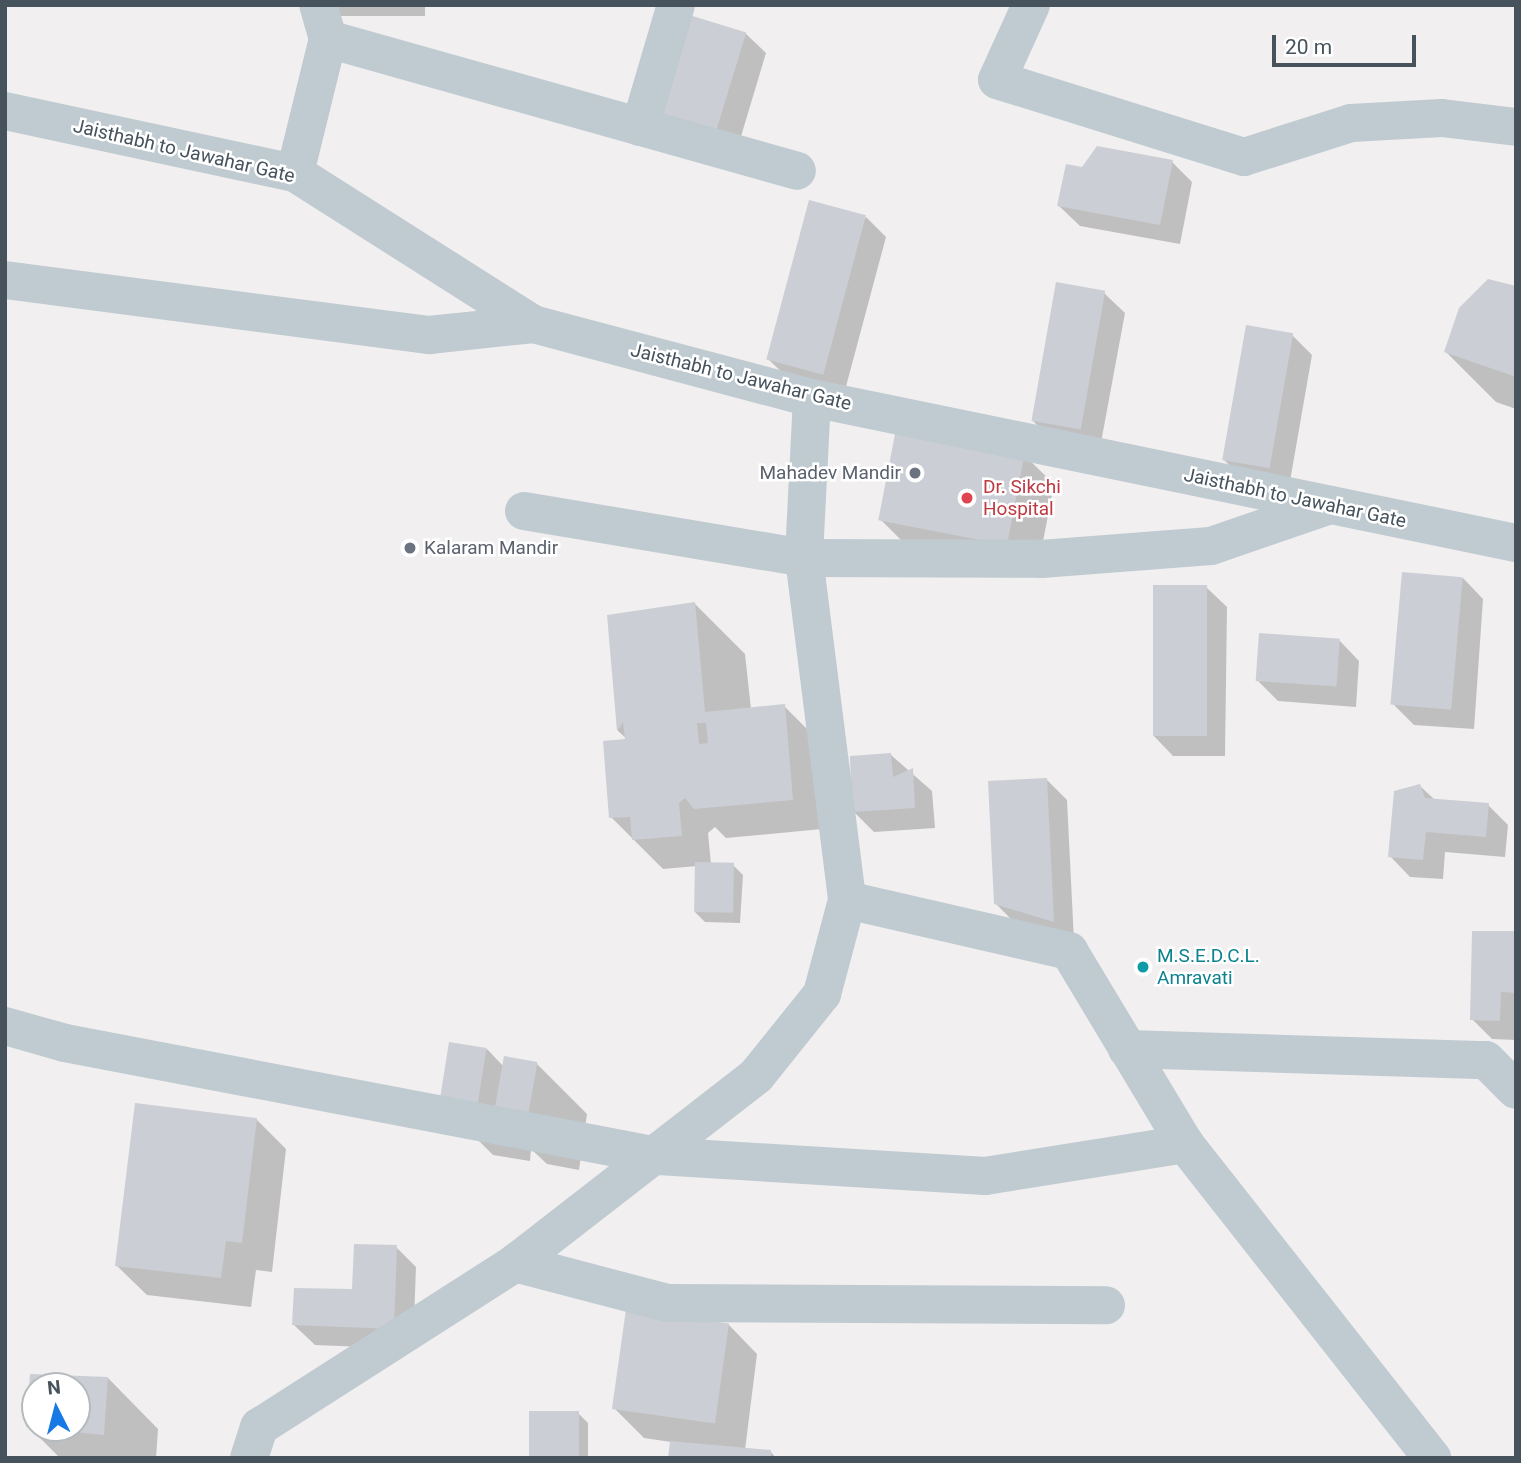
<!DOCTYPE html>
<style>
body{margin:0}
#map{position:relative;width:1521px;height:1463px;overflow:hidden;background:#f1efef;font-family:Roboto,sans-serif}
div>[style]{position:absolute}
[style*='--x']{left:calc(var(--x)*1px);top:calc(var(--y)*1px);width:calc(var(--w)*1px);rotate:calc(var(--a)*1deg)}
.shadow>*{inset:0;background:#0003;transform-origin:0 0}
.building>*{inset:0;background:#cbced4;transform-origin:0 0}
.minor>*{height:38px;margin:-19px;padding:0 19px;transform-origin:19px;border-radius:19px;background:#bfcad1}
.dots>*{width:19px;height:19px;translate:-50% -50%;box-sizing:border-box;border:4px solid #fff;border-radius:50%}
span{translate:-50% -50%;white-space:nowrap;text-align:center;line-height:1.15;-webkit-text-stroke:5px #fff;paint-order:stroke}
.street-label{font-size:19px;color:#46535d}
.worship-label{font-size:19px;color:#5b616d}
.right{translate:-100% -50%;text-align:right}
.left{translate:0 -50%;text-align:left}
.health-label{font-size:19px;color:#be3a42}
.culture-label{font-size:19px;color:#0d838f}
.frame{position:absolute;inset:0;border:7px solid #46535d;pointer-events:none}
.north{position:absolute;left:21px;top:1372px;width:70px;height:70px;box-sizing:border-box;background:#fff;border:2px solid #b5babe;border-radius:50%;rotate:354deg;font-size:19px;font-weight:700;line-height:28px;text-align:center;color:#46535d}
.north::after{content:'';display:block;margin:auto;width:24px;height:32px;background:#1679e4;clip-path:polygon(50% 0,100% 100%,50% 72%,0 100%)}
.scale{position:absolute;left:1272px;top:35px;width:144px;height:32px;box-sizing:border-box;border:4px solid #46535d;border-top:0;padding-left:9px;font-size:21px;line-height:24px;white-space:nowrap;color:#46535d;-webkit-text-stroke:5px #fff;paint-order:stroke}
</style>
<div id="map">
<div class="shadow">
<i style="left:335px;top:5px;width:90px;height:11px"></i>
<i style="clip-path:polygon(745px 33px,766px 53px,736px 153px,677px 136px)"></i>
<i style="clip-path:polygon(1172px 162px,1192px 182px,1180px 244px,1080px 226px,1059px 206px)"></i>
<i style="clip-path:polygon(866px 217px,886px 237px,844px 394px,789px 379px,768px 359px)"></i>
<i style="clip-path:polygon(1516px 288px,1516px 409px,1496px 402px,1446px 352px)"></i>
<i style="clip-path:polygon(1104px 293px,1125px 313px,1100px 448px,1052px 440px,1032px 420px)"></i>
<i style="clip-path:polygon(1292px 335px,1312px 355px,1289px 487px,1245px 480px,1224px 460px)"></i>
<i style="clip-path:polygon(1024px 455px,1054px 484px,1037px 573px,910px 549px,880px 519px)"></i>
<i style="clip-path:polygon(1463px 578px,1483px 599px,1474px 729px,1414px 725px,1394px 705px)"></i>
<i style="clip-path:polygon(1206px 587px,1227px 607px,1225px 756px,1173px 756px,1153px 735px)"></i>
<i style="clip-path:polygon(694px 603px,745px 654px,751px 709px,784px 706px,814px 736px,822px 829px,726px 838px,715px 827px,708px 833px,711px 864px,733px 865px,743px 875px,740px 923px,705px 922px,695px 912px,697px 866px,663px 869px,611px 817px,628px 740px,618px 731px,609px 616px)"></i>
<i style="clip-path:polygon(1339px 640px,1359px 661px,1356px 707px,1278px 701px,1257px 680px)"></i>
<i style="clip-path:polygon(891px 755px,932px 791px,935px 828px,874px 832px,854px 812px)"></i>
<i style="clip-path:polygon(1047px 780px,1067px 800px,1074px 941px,1016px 924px,995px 903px)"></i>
<i style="clip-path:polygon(1420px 786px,1435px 800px,1488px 805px,1508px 825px,1505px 857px,1445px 852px,1443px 879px,1410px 877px,1390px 856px)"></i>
<i style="clip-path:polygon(1516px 933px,1516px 1040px,1492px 1039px,1472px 1019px)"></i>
<i style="clip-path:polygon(487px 1049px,504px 1067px,536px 1063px,587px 1114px,579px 1170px,547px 1164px,531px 1149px,530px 1161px,493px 1155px,442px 1104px)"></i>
<i style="clip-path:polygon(256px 1119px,286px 1149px,272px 1272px,256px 1270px,251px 1307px,147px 1295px,117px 1266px)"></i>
<i style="clip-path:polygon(396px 1247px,416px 1267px,413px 1349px,315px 1345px,294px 1325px,354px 1291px)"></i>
<i style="clip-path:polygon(728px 1324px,757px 1354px,745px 1450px,771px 1452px,776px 1458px,670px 1458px,671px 1442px,644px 1438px,615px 1409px)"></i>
<i style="clip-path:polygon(evenodd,31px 1376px,108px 1378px,158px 1429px,156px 1458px,60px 1458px,28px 1426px,31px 1376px,35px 1386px,77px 1386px,77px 1428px,35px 1428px,35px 1386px)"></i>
<i style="clip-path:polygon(578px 1413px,588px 1423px,588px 1458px,530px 1458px)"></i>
</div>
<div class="building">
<i style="left:686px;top:14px;width:63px;height:107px;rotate:17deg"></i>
<i style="clip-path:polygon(1097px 146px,1173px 160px,1160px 225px,1057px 206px,1066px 164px,1082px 167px)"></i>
<i style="left:809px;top:200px;width:59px;height:165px;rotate:15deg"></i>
<i style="clip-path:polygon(1488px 279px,1516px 286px,1516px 377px,1444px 352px,1459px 308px)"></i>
<i style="left:1056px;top:282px;width:50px;height:141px;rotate:10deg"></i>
<i style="left:1246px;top:325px;width:48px;height:137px;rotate:10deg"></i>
<i style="left:896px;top:429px;width:131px;height:93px;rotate:11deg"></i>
<i style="left:1402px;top:572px;width:61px;height:133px;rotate:5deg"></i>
<i style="left:1153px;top:585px;width:54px;height:151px"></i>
<i style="clip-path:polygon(evenodd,695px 602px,705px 712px,785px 704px,793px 800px,694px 809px,685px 798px,679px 803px,682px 836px,632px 840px,630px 817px,609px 818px,603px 741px,625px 739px,623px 722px,617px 731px,607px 615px,695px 602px,697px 723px,706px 723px,708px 743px,699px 744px,697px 723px)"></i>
<i style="left:1259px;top:633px;width:81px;height:48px;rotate:4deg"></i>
<i style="clip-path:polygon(891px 753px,893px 777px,913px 768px,915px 808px,852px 812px,850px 756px)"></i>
<i style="clip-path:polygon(1047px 778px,1054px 922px,994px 904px,988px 781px)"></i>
<i style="clip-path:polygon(1420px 784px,1425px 798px,1489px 803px,1486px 837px,1426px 832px,1423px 860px,1388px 857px,1394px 791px)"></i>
<i style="left:695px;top:862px;width:39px;height:50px;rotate:1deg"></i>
<i style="clip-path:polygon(1472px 931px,1516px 931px,1516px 993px,1501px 992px,1500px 1021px,1470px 1020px)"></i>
<i style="left:449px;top:1042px;width:38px;height:64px;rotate:9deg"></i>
<i style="left:504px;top:1056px;width:34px;height:59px;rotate:10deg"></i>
<i style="clip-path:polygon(135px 1103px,257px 1118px,242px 1243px,226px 1241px,221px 1278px,115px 1266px)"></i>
<i style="clip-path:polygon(354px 1244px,397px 1245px,394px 1329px,292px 1325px,294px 1288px,352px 1289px)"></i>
<i style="left:626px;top:1309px;width:104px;height:101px;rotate:8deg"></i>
<i style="clip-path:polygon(30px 1374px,108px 1377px,104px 1435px,55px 1430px,77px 1428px,77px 1386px,35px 1386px,35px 1428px,26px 1427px)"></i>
<i style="left:529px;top:1411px;width:50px;height:47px"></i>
<i style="clip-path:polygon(670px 1441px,771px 1450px,771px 1458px,668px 1458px)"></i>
</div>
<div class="minor">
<i style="--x:1031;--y:5;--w:82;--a:114.4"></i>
<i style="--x:997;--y:80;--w:259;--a:17.3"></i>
<i style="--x:1244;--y:157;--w:112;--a:-17.6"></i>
<i style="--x:1351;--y:123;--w:91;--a:-3.1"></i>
<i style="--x:1442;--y:118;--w:75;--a:6.9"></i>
<i style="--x:328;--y:39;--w:487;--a:15.7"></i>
<i style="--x:5;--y:111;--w:297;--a:12.1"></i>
<i style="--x:295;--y:173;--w:282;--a:32.4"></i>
<i style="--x:533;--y:324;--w:289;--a:14.9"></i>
<i style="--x:812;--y:398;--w:719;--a:11.64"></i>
<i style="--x:640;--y:127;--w:127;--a:-73.6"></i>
<i style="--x:295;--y:173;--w:138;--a:-76.2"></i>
<i style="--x:328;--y:39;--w:35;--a:-106"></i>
<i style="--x:5;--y:280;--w:428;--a:7.4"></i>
<i style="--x:429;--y:335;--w:105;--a:-6"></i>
<i style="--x:812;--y:398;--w:160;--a:92.9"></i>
<i style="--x:804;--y:558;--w:345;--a:82.8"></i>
<i style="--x:847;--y:900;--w:228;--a:12.9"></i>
<i style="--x:1069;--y:951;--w:225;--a:59"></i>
<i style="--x:1185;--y:1144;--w:400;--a:51.8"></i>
<i style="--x:524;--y:511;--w:284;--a:9.5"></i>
<i style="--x:804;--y:558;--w:237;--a:0.2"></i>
<i style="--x:1041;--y:559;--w:170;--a:-4.4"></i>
<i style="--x:1211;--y:546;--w:126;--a:-19"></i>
<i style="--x:5;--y:1026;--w:62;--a:15.8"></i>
<i style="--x:65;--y:1043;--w:604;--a:10.79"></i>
<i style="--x:658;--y:1156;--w:328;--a:3.5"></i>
<i style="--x:985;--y:1176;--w:203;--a:-9.1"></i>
<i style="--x:1127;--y:1049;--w:359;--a:1.8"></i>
<i style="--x:1486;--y:1060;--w:42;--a:45"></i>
<i style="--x:515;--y:1263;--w:158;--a:14.7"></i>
<i style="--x:668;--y:1303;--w:438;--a:0.3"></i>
<i style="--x:249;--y:1458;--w:33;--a:-72"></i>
<i style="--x:259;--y:1427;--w:304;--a:-32.6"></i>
<i style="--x:515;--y:1263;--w:306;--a:-37.8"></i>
<i style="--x:757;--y:1075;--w:104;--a:-51.3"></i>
<i style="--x:822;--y:994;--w:97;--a:-75.1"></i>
</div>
<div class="dots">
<i style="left:915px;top:473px;background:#6b7280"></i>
<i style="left:967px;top:498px;background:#e0444e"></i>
<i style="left:410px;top:548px;background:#6b7280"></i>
<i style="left:1143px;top:967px;background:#0f9aa8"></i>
</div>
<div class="street-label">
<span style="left:184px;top:151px;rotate:13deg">Jaisthabh to Jawahar Gate</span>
<span style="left:741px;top:377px;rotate:14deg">Jaisthabh to Jawahar Gate</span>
<span style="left:1295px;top:498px;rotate:12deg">Jaisthabh to Jawahar Gate</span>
</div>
<div class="worship-label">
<span class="right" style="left:901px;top:473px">Mahadev Mandir</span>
<span class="left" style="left:424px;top:548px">Kalaram Mandir</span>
</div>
<div class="health-label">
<span class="left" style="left:983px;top:498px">Dr. Sikchi<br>Hospital</span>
</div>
<div class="culture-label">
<span class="left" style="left:1157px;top:967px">M.S.E.D.C.L.<br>Amravati</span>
</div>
<div class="frame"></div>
<div class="north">N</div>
<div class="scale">20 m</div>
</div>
